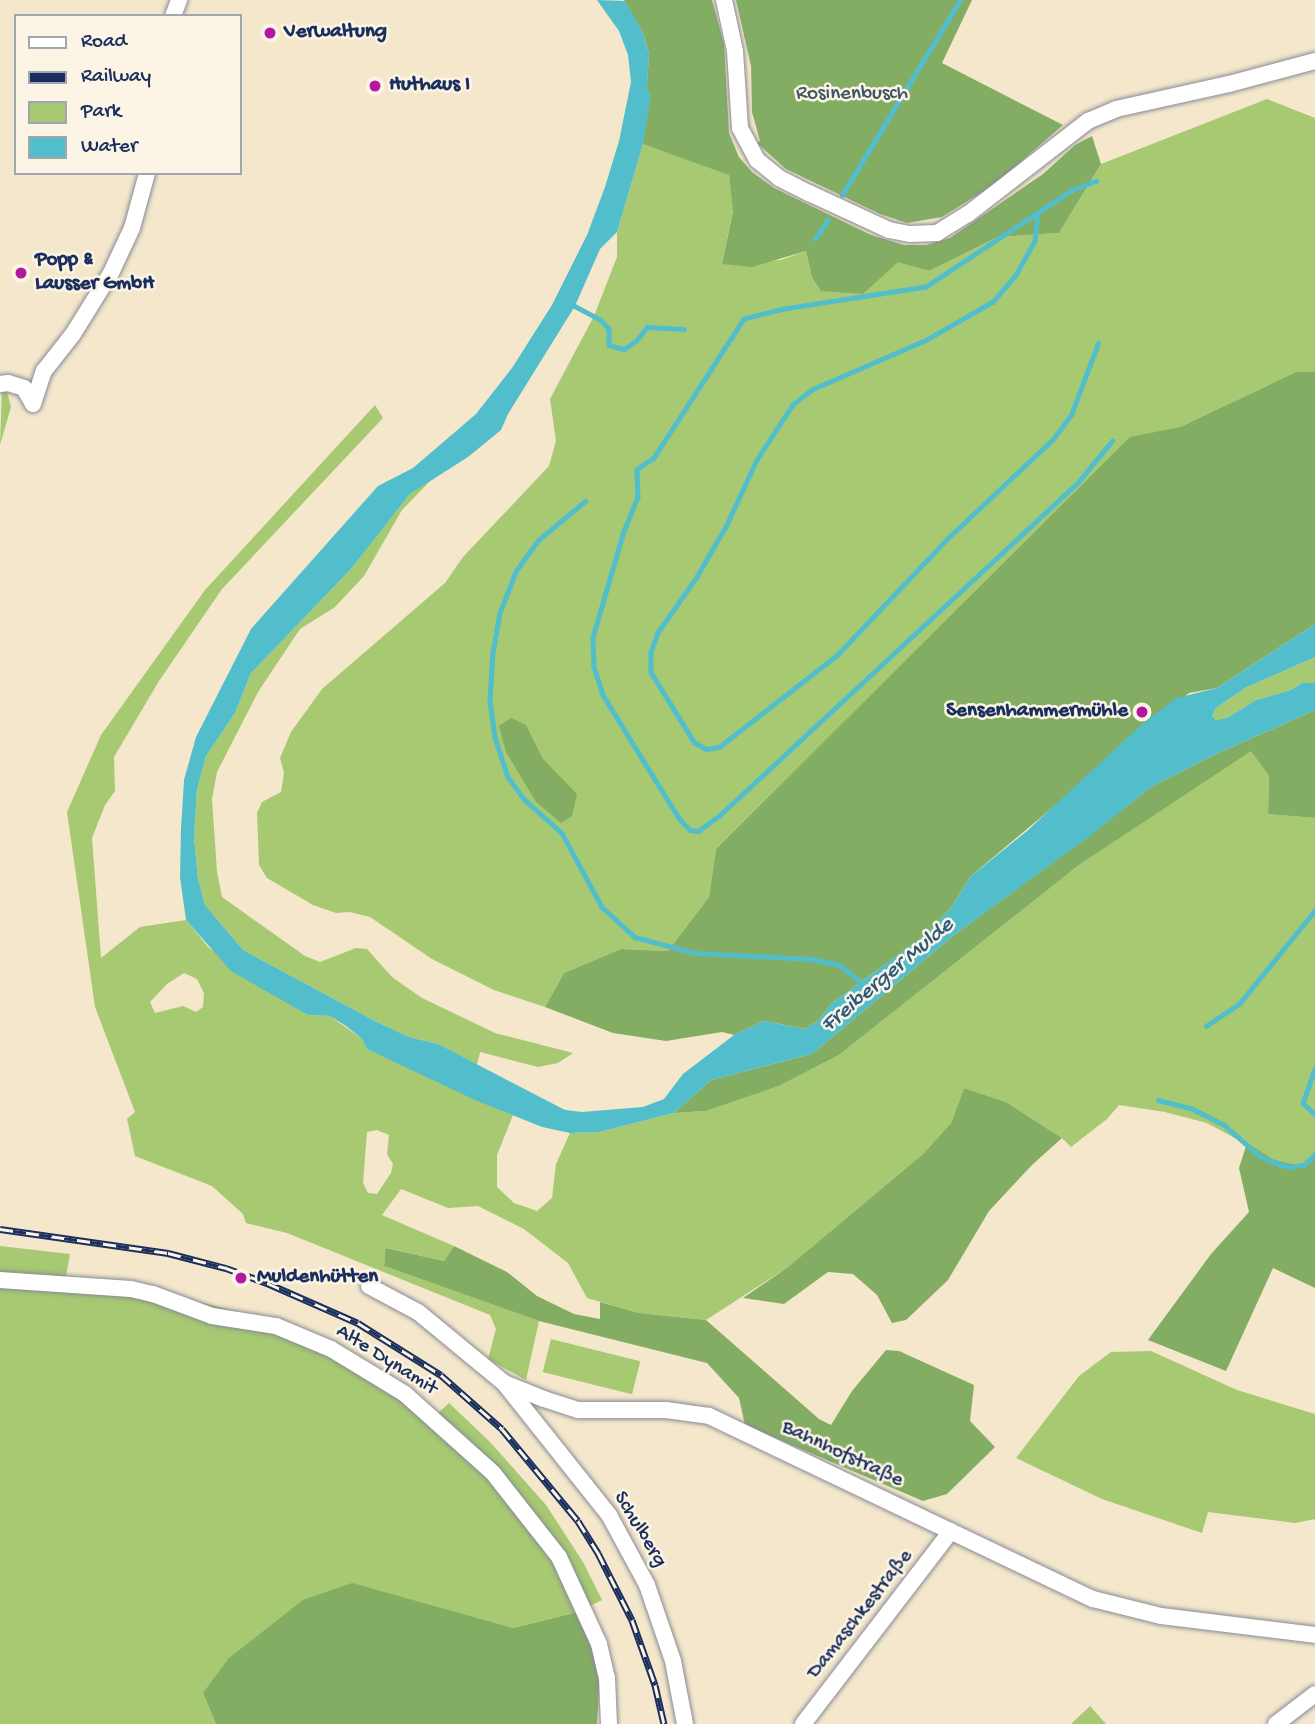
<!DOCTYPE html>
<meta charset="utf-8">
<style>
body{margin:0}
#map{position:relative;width:1315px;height:1724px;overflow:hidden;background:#f4e7cc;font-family:"Gochi Hand",sans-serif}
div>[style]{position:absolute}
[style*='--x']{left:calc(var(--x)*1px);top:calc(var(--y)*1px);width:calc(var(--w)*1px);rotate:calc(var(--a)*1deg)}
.green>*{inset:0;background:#a6c972;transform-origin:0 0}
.forest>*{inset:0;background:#84ad64}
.water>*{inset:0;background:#52becc}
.stream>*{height:4.5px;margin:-2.25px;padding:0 2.25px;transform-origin:2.25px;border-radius:2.25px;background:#52becc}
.roads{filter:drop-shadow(0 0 2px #888b95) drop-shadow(0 0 2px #888b95)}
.minor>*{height:16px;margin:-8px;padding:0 8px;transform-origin:8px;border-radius:8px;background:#fff}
.rail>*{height:7px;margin-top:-3.5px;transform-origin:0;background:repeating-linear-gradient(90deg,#fcf5e5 0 13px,#1b2f5e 0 26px);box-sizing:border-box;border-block:2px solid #1b2f5e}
.dots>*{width:19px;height:19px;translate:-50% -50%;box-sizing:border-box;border:4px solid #fcf5e5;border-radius:50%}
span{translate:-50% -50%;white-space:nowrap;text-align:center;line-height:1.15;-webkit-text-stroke:5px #fcf5e5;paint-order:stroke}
.poi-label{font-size:21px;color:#1b2f5e;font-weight:700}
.left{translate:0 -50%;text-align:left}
.right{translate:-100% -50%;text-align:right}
.park-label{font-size:21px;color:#3e5663}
.street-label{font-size:21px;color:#1b2f5e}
.water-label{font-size:23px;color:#2c5a7f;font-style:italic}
.legend{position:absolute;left:14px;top:14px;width:228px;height:161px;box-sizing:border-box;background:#fcf5e5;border:2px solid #a2a6af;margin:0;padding:9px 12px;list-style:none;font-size:21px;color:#1b2f5e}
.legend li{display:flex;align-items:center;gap:14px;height:35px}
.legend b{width:35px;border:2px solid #a2a6af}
</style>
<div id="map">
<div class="green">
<i style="clip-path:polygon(1267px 99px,1315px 118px,1315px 372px,1296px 372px,1180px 427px,1130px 438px,716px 849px,709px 897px,668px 951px,621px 949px,564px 973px,545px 1007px,494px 990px,432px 959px,370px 917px,350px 912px,336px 913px,313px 905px,267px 878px,259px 865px,257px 813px,262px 802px,281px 792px,284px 773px,280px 758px,291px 732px,322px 689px,445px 583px,463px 557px,549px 466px,556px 441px,550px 399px,594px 316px,617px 257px,617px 232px,643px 144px,729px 174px,733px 210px,722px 264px,781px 260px,806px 251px,812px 277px,863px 294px,898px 261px,929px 271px,998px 237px,1059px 233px,1101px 164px)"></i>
<i style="clip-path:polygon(2px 389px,7px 392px,11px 407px,0 445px)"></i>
<i style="clip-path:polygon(evenodd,375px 405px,383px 418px,222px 589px,159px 681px,114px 757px,115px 791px,105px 805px,92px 838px,101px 958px,140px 927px,186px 920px,209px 948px,308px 1015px,330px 1016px,362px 1039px,367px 1049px,513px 1115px,497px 1155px,497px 1187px,514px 1203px,537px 1211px,552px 1198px,556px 1164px,570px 1133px,599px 1132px,674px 1113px,706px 1111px,779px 1086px,839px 1055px,1079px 865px,1251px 750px,1269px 776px,1268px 814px,1315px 818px,1315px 1156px,1300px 1166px,1273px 1159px,1207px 1123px,1165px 1112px,1119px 1105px,1107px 1119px,1071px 1147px,1062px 1138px,1006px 1102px,964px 1088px,951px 1123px,923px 1154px,788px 1267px,706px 1320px,639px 1313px,587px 1298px,568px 1263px,524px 1229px,478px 1206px,448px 1208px,401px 1189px,382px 1215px,454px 1246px,444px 1261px,387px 1248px,384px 1266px,539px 1321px,526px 1380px,488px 1359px,496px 1329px,490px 1315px,287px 1233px,246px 1223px,243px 1214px,212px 1186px,135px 1156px,127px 1119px,135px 1112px,95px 1007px,67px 812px,101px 735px,205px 590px,375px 405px,184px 973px,197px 979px,204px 993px,203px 1007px,196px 1012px,183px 1006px,155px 1013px,150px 1002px,167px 984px,184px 973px,375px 405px,377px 1130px,389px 1135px,387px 1154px,393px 1164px,391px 1173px,377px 1194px,368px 1193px,363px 1183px,367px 1132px,377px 1130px)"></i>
<i style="clip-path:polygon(434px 477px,402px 510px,364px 576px,335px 607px,300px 629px,258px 692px,217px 772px,212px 799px,217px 872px,222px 897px,305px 956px,320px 962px,356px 948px,367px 949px,392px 977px,422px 998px,495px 1033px,573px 1053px,558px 1063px,538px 1067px,480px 1052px,477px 1065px,438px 1044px,409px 1037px,375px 1021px,243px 950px,205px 905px,198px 879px,194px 837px,197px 790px,206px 756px,235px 713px,251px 673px,351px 569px,410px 494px)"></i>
<i style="clip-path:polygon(1315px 657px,1315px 683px,1302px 683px,1291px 690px,1256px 700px,1227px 718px,1216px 720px,1212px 716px,1216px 708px,1245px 688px)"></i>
<i style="clip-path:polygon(0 1246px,70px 1254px,66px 1276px,145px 1284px,187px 1299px,267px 1319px,436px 1415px,449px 1403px,490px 1442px,546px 1505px,583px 1562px,602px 1600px,578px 1612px,513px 1628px,452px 1613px,203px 1693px,216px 1724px,0 1724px)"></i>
<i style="left:551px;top:1339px;width:92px;height:34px;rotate:14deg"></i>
<i style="clip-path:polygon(1151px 1351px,1237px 1390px,1315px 1414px,1315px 1519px,1295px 1523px,1208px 1512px,1202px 1533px,1102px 1499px,1016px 1458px,1079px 1376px,1111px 1352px)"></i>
<i style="clip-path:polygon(1090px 1706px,1106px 1724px,1071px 1724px)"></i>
</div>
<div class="forest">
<i style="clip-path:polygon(624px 0,712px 0,724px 44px,729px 133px,739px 157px,752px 172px,774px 188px,871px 235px,904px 245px,926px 245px,950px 238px,1043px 174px,1075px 145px,1092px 136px,1101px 164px,1059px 233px,998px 237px,929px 271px,898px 262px,863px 294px,821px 291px,812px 277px,806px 251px,752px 267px,722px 264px,733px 211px,729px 175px,643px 144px,649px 54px,643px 33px)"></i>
<i style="clip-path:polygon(736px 0,972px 0,942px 63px,1063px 125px,995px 184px,942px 217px,907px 223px,880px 214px,786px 169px,757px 143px,760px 141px,752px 112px,751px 66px)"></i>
<i style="clip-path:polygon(1296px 372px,1315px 372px,1315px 624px,1217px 688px,1189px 693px,971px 876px,951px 908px,924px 936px,831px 1004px,819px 1020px,805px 1029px,764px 1021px,734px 1035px,722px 1032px,666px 1041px,613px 1033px,545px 1007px,564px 973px,621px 949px,668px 951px,709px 897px,716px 849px,1130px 437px,1180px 427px)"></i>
<i style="clip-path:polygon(1315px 710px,1315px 818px,1268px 814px,1269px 776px,1251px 751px,1079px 865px,839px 1055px,779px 1086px,706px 1111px,674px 1113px,711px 1080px,812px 1054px,954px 935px,1089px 836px,1151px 787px,1216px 754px)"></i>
<i style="clip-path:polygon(511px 718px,526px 725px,543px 759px,577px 794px,572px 816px,561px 823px,536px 802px,506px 752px,499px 726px)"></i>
<i style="clip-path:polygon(964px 1088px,1006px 1102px,1062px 1138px,1032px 1165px,989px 1211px,948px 1280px,906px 1320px,892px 1323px,877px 1295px,853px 1274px,828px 1272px,784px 1304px,743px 1298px,788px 1267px,923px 1154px,951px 1123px)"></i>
<i style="clip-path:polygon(1247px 1143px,1273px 1159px,1300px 1166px,1315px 1156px,1315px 1288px,1273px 1268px,1226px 1371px,1148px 1340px,1211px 1254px,1249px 1212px,1239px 1168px)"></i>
<i style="clip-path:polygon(454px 1246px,507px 1272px,537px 1296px,574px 1314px,600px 1319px,600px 1302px,639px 1313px,706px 1320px,819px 1419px,831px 1425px,852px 1391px,886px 1350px,899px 1351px,974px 1385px,970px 1421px,995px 1447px,947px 1494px,923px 1501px,745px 1425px,739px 1398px,707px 1363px,539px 1321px,384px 1266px,386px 1248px,444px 1261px)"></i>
<i style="clip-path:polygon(352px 1583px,513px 1628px,578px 1612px,600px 1669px,597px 1724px,216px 1724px,203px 1693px,229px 1658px,303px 1600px)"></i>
</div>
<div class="water">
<i style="clip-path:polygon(597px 0,625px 1px,643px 33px,649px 54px,647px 89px,651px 95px,643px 144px,617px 232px,600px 249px,575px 306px,508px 414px,501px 430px,468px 457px,410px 494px,351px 569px,251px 673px,235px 713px,206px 756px,197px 790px,194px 837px,198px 879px,205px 905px,243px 950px,375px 1021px,409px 1037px,438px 1044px,565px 1110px,582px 1112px,643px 1107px,664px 1099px,683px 1074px,734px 1035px,764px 1021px,805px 1029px,819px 1020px,831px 1004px,924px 936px,951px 908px,971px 876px,1027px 831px,1141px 725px,1176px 698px,1217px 688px,1315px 624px,1315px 657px,1245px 688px,1216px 708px,1212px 716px,1216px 720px,1227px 718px,1256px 700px,1291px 690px,1302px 683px,1315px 683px,1315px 710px,1216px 754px,1151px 787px,1090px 836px,954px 935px,812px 1054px,711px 1080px,674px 1113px,599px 1132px,570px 1133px,542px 1127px,475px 1100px,367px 1049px,362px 1039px,346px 1026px,330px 1016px,308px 1015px,231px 971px,186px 920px,180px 877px,181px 829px,184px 780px,196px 737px,251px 629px,378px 486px,413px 468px,476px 414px,512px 368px,552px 305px,587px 235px,605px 187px,619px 141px,631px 82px,628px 55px,619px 31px)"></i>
</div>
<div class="stream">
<i style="--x:1097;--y:181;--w:28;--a:159"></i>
<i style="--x:1071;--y:191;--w:174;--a:146.5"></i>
<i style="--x:926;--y:287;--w:144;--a:171.2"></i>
<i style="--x:784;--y:309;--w:41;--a:166"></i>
<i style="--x:744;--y:319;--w:166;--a:122.9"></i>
<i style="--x:654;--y:458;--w:21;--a:145"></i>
<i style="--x:637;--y:470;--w:27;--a:88"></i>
<i style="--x:638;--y:497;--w:37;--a:112"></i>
<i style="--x:624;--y:531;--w:111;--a:106.2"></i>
<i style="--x:593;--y:638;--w:29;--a:88"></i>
<i style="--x:594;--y:667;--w:29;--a:72"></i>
<i style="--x:603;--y:695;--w:145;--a:58.3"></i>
<i style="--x:679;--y:818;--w:16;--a:47"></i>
<i style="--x:690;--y:830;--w:8;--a:7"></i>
<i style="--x:698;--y:831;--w:27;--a:-36"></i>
<i style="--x:720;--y:815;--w:490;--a:-42.9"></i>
<i style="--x:1079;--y:481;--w:52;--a:-50.5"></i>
<i style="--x:842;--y:195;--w:228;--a:-58.8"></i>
<i style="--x:1038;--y:213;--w:28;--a:96"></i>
<i style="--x:1035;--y:241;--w:39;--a:119"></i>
<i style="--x:1016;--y:275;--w:35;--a:130"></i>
<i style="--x:993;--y:302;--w:76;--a:150.1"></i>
<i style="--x:927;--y:340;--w:125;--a:156.5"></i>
<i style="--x:812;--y:390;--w:24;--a:142"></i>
<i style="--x:793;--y:405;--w:66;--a:123.2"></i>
<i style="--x:757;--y:460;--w:72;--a:114.8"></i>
<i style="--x:727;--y:525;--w:60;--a:120"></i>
<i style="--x:697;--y:577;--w:68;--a:124.9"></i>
<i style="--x:658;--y:633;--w:20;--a:110"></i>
<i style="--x:651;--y:652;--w:20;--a:90"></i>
<i style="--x:651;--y:672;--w:82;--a:58.4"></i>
<i style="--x:694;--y:742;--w:14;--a:30"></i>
<i style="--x:706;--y:749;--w:13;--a:-9"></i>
<i style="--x:719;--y:747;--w:148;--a:-37.9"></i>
<i style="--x:836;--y:656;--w:161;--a:-46.5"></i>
<i style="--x:947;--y:539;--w:146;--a:-43.3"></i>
<i style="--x:1053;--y:439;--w:30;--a:-53"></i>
<i style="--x:1071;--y:415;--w:77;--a:-69.4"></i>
<i style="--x:815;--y:239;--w:23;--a:-56"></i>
<i style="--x:571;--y:304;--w:34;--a:28"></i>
<i style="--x:601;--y:320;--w:12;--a:48"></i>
<i style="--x:609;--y:329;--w:16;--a:90"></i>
<i style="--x:609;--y:345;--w:16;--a:15"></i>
<i style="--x:624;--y:349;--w:14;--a:-34"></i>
<i style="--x:636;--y:341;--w:18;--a:-52"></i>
<i style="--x:647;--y:327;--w:37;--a:3"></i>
<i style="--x:586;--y:501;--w:61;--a:140.3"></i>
<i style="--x:539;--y:540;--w:39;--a:126"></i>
<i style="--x:516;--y:572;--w:44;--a:111.3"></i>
<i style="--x:500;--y:613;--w:39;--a:100"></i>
<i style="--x:493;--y:651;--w:50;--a:93.4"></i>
<i style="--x:490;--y:701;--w:36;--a:82"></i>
<i style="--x:495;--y:737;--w:42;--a:72"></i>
<i style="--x:508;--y:777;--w:27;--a:54"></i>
<i style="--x:524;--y:799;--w:51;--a:41.8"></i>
<i style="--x:562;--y:833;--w:84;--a:61.6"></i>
<i style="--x:602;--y:907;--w:45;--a:42.3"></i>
<i style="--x:635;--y:937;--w:62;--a:14.9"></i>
<i style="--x:695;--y:953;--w:117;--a:2.9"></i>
<i style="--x:812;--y:959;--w:29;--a:12"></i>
<i style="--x:840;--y:965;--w:32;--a:39"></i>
<i style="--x:1206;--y:1026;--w:40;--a:-34"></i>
<i style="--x:1239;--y:1004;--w:121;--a:-51"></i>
<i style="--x:1315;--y:1069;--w:36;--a:109"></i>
<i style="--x:1303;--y:1103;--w:16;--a:43"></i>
<i style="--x:1158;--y:1100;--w:34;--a:14"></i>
<i style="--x:1191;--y:1108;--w:36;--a:27"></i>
<i style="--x:1223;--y:1124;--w:49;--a:40.9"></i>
<i style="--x:1260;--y:1156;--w:14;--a:25"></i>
<i style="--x:1273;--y:1162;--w:17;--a:17"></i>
<i style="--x:1289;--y:1167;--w:15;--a:-8"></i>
<i style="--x:1304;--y:1165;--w:16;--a:-45"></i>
</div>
<div class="roads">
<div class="minor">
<i style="--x:724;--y:0;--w:52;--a:77.8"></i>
<i style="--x:735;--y:51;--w:77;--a:86.3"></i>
<i style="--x:740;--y:128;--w:36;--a:62"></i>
<i style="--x:757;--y:160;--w:28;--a:39"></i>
<i style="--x:779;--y:178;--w:34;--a:27"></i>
<i style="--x:809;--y:193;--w:88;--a:24.8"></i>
<i style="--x:889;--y:230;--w:21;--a:11"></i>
<i style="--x:910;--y:234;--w:27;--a:-2"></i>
<i style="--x:937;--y:233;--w:36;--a:-32"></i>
<i style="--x:968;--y:214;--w:152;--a:-37.8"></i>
<i style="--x:1088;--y:121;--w:30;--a:-23"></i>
<i style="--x:1116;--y:109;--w:116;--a:-12.5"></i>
<i style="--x:1229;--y:84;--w:89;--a:-15"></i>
<i style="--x:173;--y:16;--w:17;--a:-69"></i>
<i style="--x:0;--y:384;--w:8;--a:-7"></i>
<i style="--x:8;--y:383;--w:17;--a:17"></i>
<i style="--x:24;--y:388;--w:18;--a:61"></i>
<i style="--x:33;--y:404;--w:35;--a:-72"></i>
<i style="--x:44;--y:371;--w:47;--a:-51.9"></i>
<i style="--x:73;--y:334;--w:72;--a:-58.1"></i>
<i style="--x:111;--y:273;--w:50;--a:-65"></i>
<i style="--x:132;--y:228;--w:57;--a:-74.7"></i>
<i style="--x:0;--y:1280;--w:131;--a:3.9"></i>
<i style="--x:131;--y:1289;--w:23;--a:13"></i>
<i style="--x:153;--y:1294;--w:63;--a:20.4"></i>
<i style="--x:212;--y:1316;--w:65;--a:8.9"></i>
<i style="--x:276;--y:1326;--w:60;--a:22.7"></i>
<i style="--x:331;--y:1349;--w:87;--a:31.3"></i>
<i style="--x:405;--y:1394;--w:118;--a:41.9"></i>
<i style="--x:493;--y:1473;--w:107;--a:51.8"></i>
<i style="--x:559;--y:1557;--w:96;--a:65.3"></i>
<i style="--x:599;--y:1644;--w:35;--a:77"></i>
<i style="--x:607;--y:1678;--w:46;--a:87.5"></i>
<i style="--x:369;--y:1286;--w:55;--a:28"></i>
<i style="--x:418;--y:1312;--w:112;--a:39.5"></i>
<i style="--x:504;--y:1383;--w:43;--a:21.8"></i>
<i style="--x:544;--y:1399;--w:36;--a:18"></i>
<i style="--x:578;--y:1410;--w:88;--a:0"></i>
<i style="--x:666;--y:1410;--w:43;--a:7.9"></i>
<i style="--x:709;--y:1416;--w:425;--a:25.5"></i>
<i style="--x:1093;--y:1599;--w:70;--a:14"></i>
<i style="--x:1161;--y:1616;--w:155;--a:7"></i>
<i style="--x:504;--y:1383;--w:169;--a:51.5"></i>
<i style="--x:609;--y:1515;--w:80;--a:61.5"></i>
<i style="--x:647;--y:1585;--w:80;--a:71.1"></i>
<i style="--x:673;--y:1661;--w:64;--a:79.2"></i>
<i style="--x:803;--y:1724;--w:243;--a:-52.5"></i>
<i style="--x:1276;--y:1724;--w:49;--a:-37.6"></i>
</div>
</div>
<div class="rail">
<i style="--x:0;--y:1229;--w:170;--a:8.1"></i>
<i style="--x:168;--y:1253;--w:60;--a:14.5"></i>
<i style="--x:226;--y:1268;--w:44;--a:20.1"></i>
<i style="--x:267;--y:1283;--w:99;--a:23.7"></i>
<i style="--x:358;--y:1323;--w:98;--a:32.1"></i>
<i style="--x:441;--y:1375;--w:81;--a:41.5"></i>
<i style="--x:502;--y:1429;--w:119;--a:50.4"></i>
<i style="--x:578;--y:1521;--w:38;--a:58"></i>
<i style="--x:598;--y:1553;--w:75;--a:63.1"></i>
<i style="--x:632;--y:1620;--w:69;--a:70.5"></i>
<i style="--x:655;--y:1685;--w:40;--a:77"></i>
</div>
<div class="dots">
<i style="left:270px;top:33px;background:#b5179e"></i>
<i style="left:375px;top:86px;background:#b5179e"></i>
<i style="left:21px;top:273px;background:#b5179e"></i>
<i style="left:1142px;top:712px;background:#b5179e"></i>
<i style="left:241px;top:1278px;background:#b5179e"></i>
</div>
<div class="poi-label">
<span class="left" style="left:284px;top:33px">Verwaltung</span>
<span class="left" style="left:389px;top:86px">Huthaus I</span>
<span class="left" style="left:35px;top:273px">Popp &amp;<br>Lausser GmbH</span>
<span class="right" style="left:1128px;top:712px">Sensenhammermühle</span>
<span class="left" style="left:257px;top:1278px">Muldenhütten</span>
</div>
<div class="park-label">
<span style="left:852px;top:95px">Rosinenbusch</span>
</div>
<div class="street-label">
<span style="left:386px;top:1361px;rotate:32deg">Alte Dynamit</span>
<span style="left:842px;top:1455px;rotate:25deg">Bahnhofstraße</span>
<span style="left:639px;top:1530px;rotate:59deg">Schulberg</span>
<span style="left:861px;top:1615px;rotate:-52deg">Damaschkestraße</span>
</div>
<div class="water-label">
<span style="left:888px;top:976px;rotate:-40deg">Freiberger Mulde</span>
</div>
<ul class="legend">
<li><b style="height:9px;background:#fff"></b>Road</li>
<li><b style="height:9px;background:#1b2f5e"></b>Railway</li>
<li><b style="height:19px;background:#a6c972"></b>Park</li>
<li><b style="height:19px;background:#52becc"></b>Water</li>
</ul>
</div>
